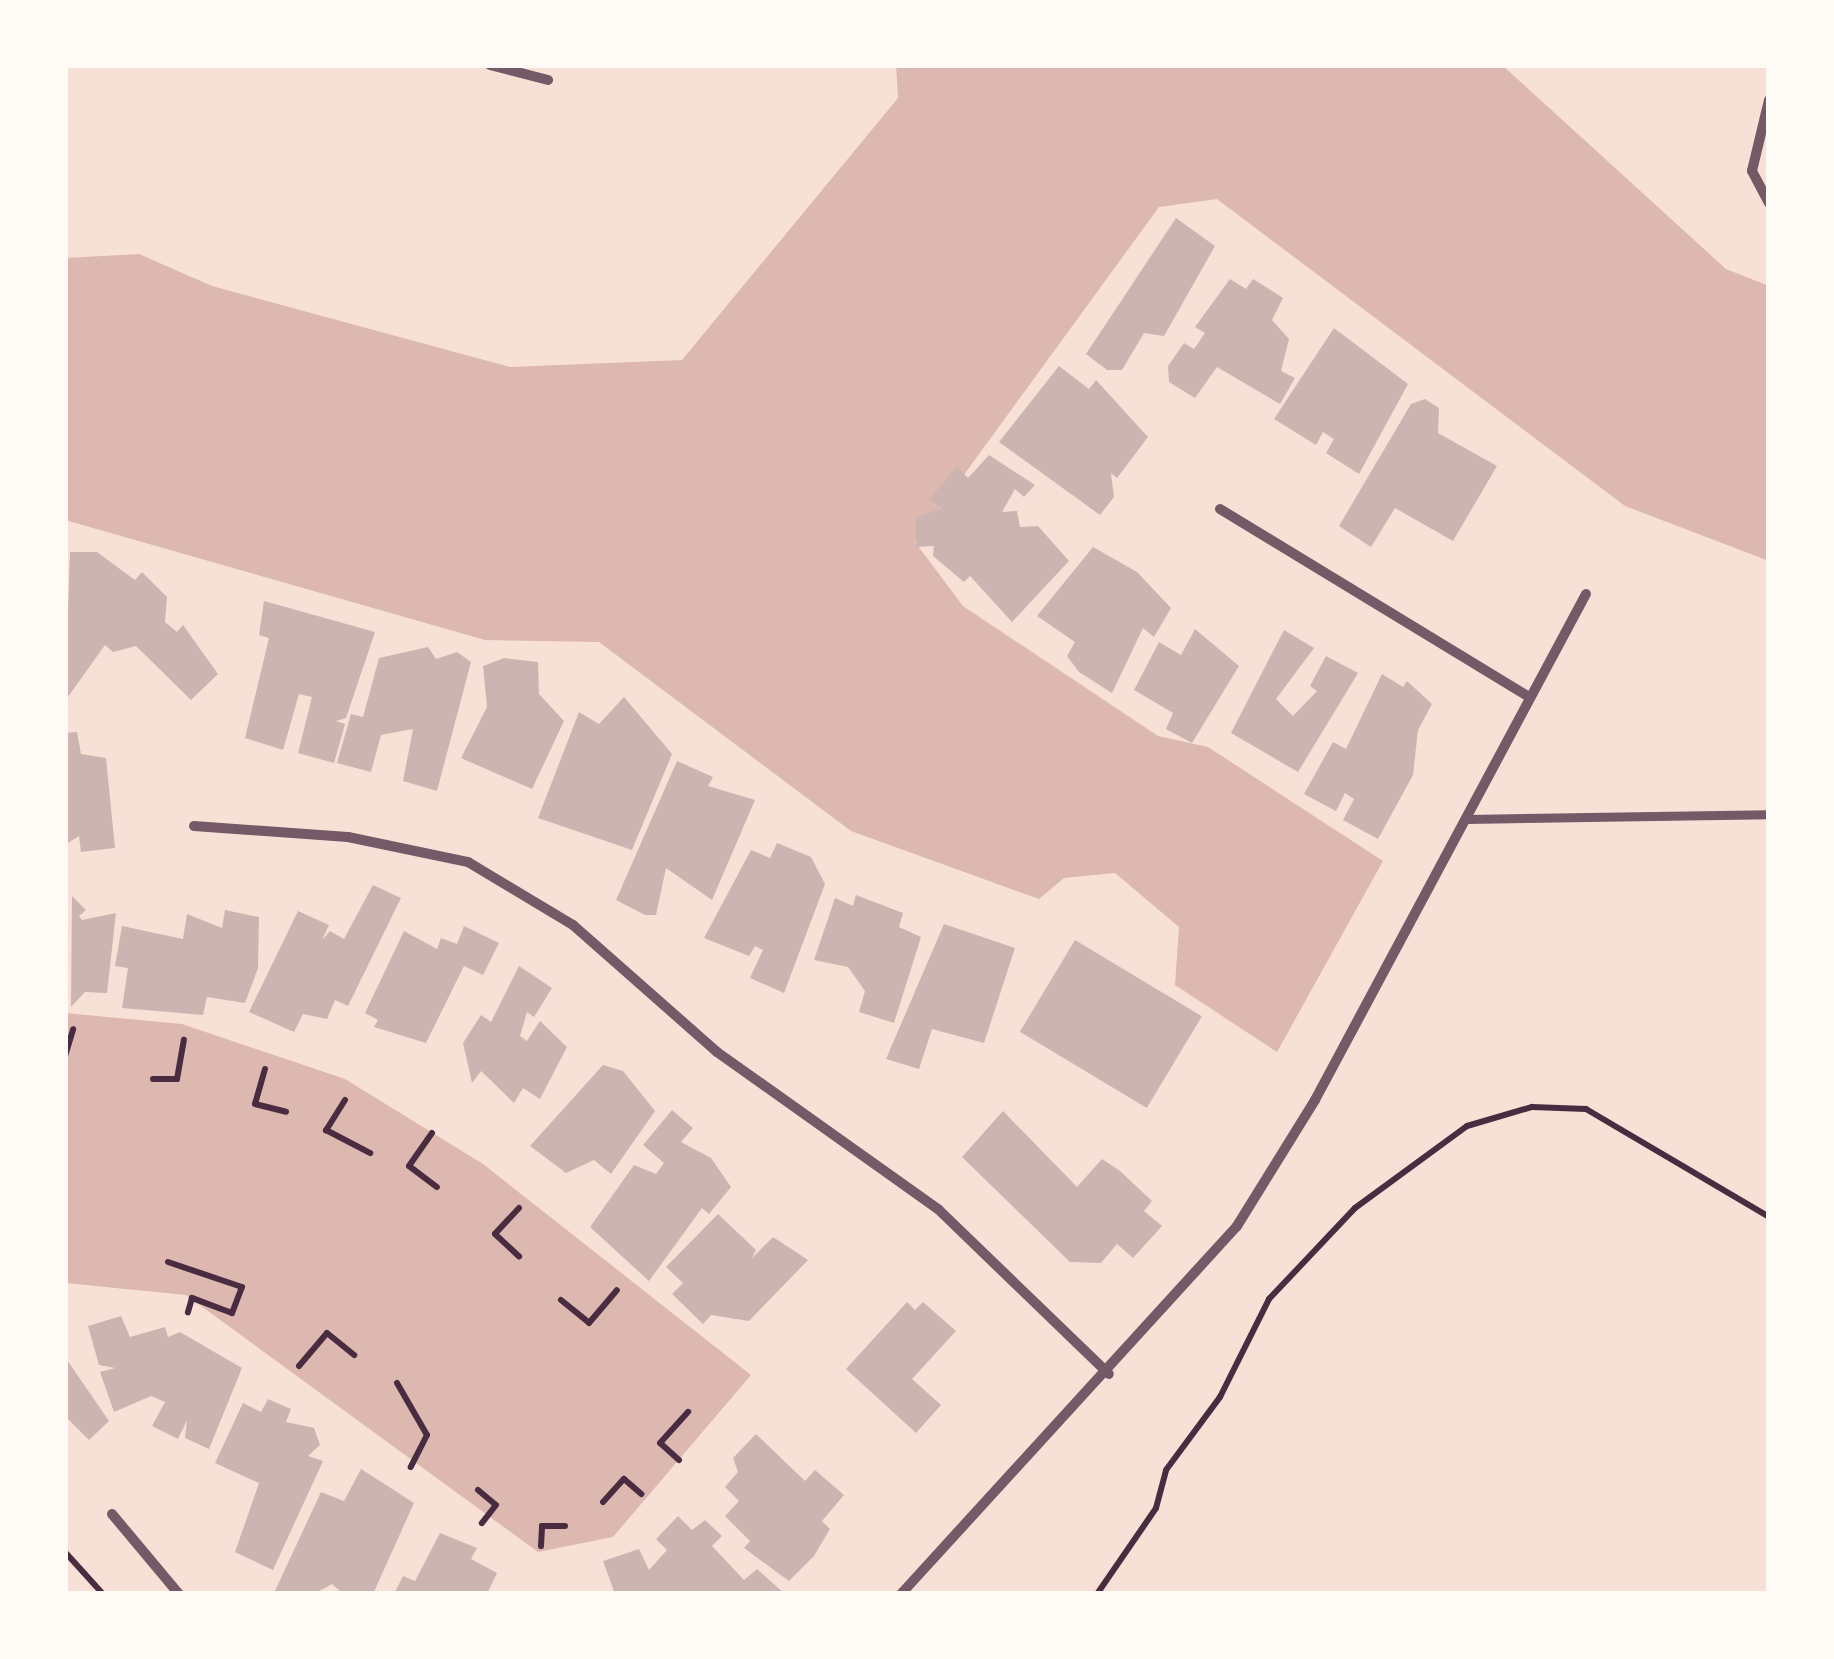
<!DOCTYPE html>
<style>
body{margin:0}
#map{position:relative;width:1834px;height:1659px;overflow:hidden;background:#f7e1d7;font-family:Helvetica,sans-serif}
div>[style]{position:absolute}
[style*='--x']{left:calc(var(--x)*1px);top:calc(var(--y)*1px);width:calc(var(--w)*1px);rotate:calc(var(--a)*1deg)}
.water>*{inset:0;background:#dcb8b0}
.building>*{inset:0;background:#ccb4b1;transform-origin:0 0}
.path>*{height:6px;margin:-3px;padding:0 3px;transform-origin:3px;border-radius:3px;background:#4a2c40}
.pedestrian>*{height:9px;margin:-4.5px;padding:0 4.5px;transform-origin:4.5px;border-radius:4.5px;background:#755966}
.minor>*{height:10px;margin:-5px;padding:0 5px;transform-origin:5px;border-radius:5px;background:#755966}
span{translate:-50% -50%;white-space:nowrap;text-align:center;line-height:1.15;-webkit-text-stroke:8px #fffaf5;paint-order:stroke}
.frame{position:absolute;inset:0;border:68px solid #fffaf5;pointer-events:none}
</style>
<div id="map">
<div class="water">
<i style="clip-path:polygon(896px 65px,1502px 65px,1726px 269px,1769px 286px,1769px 561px,1625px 506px,1217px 199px,1159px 207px,915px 542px,963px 606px,1158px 736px,1208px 747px,1383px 861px,1277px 1052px,1175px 985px,1179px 927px,1115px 873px,1064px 878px,1039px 899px,851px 831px,599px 642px,485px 640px,65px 520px,65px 258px,139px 254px,212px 286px,510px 367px,682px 360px,898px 98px)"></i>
<i style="clip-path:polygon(65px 1013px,182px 1024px,345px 1079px,483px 1164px,751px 1375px,613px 1537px,538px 1552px,186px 1295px,65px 1283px)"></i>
</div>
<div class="building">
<i style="clip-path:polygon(1176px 218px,1215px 246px,1164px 336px,1144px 333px,1122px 370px,1107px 370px,1086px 354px)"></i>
<i style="clip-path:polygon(1230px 279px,1246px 289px,1253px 279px,1283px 298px,1272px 320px,1289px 339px,1281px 371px,1295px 378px,1280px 404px,1217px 367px,1195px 398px,1169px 382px,1168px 366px,1184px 343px,1194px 349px,1205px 333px,1195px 327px)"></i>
<i style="clip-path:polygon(1334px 328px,1408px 384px,1359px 474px,1326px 453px,1334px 439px,1323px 432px,1316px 445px,1274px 419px)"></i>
<i style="clip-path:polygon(1059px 366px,1089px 389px,1096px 380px,1148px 437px,1117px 478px,1111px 473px,1114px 497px,1100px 515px,999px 442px)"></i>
<i style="clip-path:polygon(1425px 399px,1439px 408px,1438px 433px,1497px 466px,1453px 541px,1395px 508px,1371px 547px,1339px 526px,1411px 404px)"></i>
<i style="clip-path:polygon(989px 455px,1035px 485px,1024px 497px,1015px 489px,1002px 512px,1017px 511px,1020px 527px,1038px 526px,1069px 561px,1012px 622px,970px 576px,964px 582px,933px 556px,934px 546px,916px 547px,916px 518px,941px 508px,930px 499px,957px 466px,968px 478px)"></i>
<i style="clip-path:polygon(1093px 547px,1137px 572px,1171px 608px,1154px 637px,1143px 628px,1112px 693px,1079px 672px,1067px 656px,1075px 642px,1037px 616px)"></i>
<i style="clip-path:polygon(70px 552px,97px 552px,135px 580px,142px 572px,167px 597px,165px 622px,177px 632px,183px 625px,218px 674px,191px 700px,136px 646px,113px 652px,105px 645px,65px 701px)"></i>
<i style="clip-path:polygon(264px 601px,375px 632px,346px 718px,336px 721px,345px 724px,334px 763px,298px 753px,312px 697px,299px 694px,283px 750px,245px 738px,269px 638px,259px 635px)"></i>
<i style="clip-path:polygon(1195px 629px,1239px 666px,1192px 743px,1166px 729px,1173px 713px,1134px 690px,1159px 642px,1181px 655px)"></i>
<i style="clip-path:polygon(1284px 630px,1314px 648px,1276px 699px,1293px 716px,1317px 691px,1310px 686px,1326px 656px,1358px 673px,1298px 772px,1231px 733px)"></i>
<i style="clip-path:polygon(428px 647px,436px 659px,457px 652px,471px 662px,437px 791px,403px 781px,413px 729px,381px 735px,371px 772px,337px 763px,351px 714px,363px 717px,379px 658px)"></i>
<i style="clip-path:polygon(504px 658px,538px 662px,539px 694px,564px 721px,532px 789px,461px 758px,487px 707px,483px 666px)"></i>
<i style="clip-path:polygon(1382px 674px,1403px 687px,1407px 681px,1432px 704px,1418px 730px,1413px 775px,1378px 839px,1343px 820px,1354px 799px,1345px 793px,1336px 811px,1304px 794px,1333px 742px,1346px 749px)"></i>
<i style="clip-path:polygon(624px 697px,672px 754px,632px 850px,538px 818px,579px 712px,599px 724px)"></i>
<i style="clip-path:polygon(77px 732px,81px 754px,106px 758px,115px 848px,81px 852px,79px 836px,65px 845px,65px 733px)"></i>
<i style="clip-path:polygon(677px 761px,713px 777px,708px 786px,755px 800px,712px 900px,666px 868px,656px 915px,645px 915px,616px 900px)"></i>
<i style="clip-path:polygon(777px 843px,811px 857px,825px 884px,784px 993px,750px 978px,763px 950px,755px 946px,749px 956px,704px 938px,751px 850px,770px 858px)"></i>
<i style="clip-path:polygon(373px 885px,401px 898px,348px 1006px,335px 1000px,327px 1019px,303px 1014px,294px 1032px,249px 1012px,298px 911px,329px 925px,322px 940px,330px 931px,344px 939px)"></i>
<i style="clip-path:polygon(856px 895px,903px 913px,899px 927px,921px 937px,894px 1023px,859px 1012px,865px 991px,848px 967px,814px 960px,835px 898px,853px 906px)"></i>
<i style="clip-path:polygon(72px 896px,86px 910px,79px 916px,82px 920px,116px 913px,107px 993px,85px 992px,71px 1007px)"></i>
<i style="clip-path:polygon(225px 910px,259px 917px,258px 968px,245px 1003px,207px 997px,203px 1015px,122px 1008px,128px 968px,115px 966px,122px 926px,183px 939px,187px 914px,222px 928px)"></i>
<i style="clip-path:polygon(944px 924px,1015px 948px,984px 1043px,932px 1029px,919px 1069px,886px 1059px)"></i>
<i style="clip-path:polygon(464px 926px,499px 943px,483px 975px,464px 966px,426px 1043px,374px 1027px,378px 1020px,365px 1013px,404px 931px,437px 949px,441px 938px,457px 944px)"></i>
<i style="left:1075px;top:940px;width:148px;height:107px;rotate:31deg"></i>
<i style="clip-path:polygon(519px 966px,552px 988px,534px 1017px,527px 1012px,520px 1036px,527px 1041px,540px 1021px,567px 1047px,540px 1099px,523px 1088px,514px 1103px,481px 1071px,472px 1083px,463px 1043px,481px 1015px,491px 1022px)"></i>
<i style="clip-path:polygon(603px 1065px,623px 1071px,655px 1111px,611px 1174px,594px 1160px,566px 1173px,530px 1146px)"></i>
<i style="clip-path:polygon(672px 1110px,693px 1128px,681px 1142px,711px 1158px,731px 1187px,709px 1214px,702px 1208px,649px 1281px,590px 1227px,634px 1165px,656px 1174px,664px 1163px,643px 1145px)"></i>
<i style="clip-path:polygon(1003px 1111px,1077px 1187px,1102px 1159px,1120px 1171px,1152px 1201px,1144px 1211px,1162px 1226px,1133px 1258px,1117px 1244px,1101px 1263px,1070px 1262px,962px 1157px)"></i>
<i style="clip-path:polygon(718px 1214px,756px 1250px,752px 1258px,773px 1237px,808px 1260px,749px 1321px,711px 1315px,703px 1324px,672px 1294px,683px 1283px,666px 1267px)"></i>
<i style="clip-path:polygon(907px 1302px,915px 1310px,923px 1302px,956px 1331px,912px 1379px,941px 1405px,916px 1433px,846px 1369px)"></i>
<i style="clip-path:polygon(121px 1316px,130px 1337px,165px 1327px,168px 1337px,180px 1332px,242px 1368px,209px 1449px,185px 1438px,187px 1420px,178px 1439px,152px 1426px,165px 1402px,151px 1396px,114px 1412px,100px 1372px,115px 1368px,99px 1365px,88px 1326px)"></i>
<i style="clip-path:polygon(65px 1357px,109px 1421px,89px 1440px,65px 1416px)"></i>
<i style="clip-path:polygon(268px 1399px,291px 1409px,286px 1422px,314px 1428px,320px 1445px,308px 1456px,323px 1461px,273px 1570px,235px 1552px,259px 1483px,215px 1463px,243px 1403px,261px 1412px)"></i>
<i style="clip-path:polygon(756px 1434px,805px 1481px,815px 1470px,844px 1495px,822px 1521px,830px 1529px,814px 1556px,789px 1581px,744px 1548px,750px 1541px,725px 1516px,739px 1501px,725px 1487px,738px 1472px,733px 1458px)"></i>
<i style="clip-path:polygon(361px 1469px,414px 1503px,373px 1594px,343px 1594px,332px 1584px,314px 1594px,274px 1593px,321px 1492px,344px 1501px)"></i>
<i style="clip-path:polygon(678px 1516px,692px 1530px,705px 1520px,722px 1536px,712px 1546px,744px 1580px,757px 1569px,785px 1594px,615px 1594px,603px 1561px,639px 1549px,649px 1570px,667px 1550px,656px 1539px)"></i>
<i style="clip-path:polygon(440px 1533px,477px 1548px,471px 1559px,497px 1573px,487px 1594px,394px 1594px,403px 1576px,415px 1581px)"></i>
</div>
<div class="path">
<i style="--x:65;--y:1056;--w:28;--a:-73"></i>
<i style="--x:265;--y:1069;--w:36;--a:106"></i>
<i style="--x:255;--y:1104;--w:32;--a:14"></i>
<i style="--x:153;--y:1079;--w:24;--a:0"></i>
<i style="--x:177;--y:1079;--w:40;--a:-80"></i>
<i style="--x:345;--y:1100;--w:36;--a:122"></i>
<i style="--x:326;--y:1130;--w:50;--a:27.6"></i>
<i style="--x:432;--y:1133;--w:40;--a:124.9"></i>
<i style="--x:409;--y:1166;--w:35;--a:37"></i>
<i style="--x:519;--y:1208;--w:35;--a:133"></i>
<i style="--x:495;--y:1234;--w:33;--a:43"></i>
<i style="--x:168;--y:1262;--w:78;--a:18.7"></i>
<i style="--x:242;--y:1287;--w:28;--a:111"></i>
<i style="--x:232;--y:1313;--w:43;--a:-159.4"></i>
<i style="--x:192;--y:1298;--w:15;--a:106"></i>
<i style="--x:561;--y:1300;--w:36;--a:39"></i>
<i style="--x:589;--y:1323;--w:43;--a:-49.7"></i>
<i style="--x:299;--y:1366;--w:43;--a:-49.7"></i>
<i style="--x:327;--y:1333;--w:35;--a:39"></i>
<i style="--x:397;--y:1383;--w:60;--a:60"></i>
<i style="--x:427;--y:1435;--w:36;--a:117"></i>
<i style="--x:679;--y:1460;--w:25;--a:-138"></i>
<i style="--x:660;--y:1443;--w:42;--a:-47.9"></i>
<i style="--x:478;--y:1490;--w:23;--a:40"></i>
<i style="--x:496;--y:1505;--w:23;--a:128"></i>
<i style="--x:603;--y:1502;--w:31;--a:-48"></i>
<i style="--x:624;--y:1479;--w:23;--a:41"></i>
<i style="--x:541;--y:1546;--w:20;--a:-87"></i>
<i style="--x:542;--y:1526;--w:23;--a:0"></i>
<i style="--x:65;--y:1552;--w:57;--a:47.9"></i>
<i style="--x:1097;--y:1594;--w:104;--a:-55.5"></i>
<i style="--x:1156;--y:1508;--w:39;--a:-75"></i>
<i style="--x:1166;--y:1470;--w:91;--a:-53.5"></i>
<i style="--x:1220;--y:1397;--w:110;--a:-63.4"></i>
<i style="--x:1269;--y:1299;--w:125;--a:-46.6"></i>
<i style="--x:1355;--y:1208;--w:139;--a:-36.2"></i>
<i style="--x:1467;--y:1126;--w:68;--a:-16.3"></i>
<i style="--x:1532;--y:1107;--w:54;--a:2.1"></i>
<i style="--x:1586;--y:1109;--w:212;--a:30.5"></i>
</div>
<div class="pedestrian">
<i style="--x:1467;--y:819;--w:302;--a:-0.9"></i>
</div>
<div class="minor">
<i style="--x:490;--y:65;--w:60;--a:14.5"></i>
<i style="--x:1769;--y:100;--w:73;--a:103.5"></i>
<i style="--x:1752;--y:171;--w:36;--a:62"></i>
<i style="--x:1220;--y:509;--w:358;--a:31.3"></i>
<i style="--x:194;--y:826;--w:154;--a:4.1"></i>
<i style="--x:348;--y:837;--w:123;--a:11.8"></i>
<i style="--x:468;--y:862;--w:122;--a:31"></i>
<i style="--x:573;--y:925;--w:192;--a:41.4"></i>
<i style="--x:717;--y:1052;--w:272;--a:35.4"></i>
<i style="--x:939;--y:1210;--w:236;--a:44"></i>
<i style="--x:112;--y:1514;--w:104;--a:50.1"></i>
<i style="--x:901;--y:1594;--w:498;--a:-47.6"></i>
<i style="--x:1237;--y:1226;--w:148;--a:-58.2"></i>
<i style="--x:1315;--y:1100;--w:574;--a:-61.83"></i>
</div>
<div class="frame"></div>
</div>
